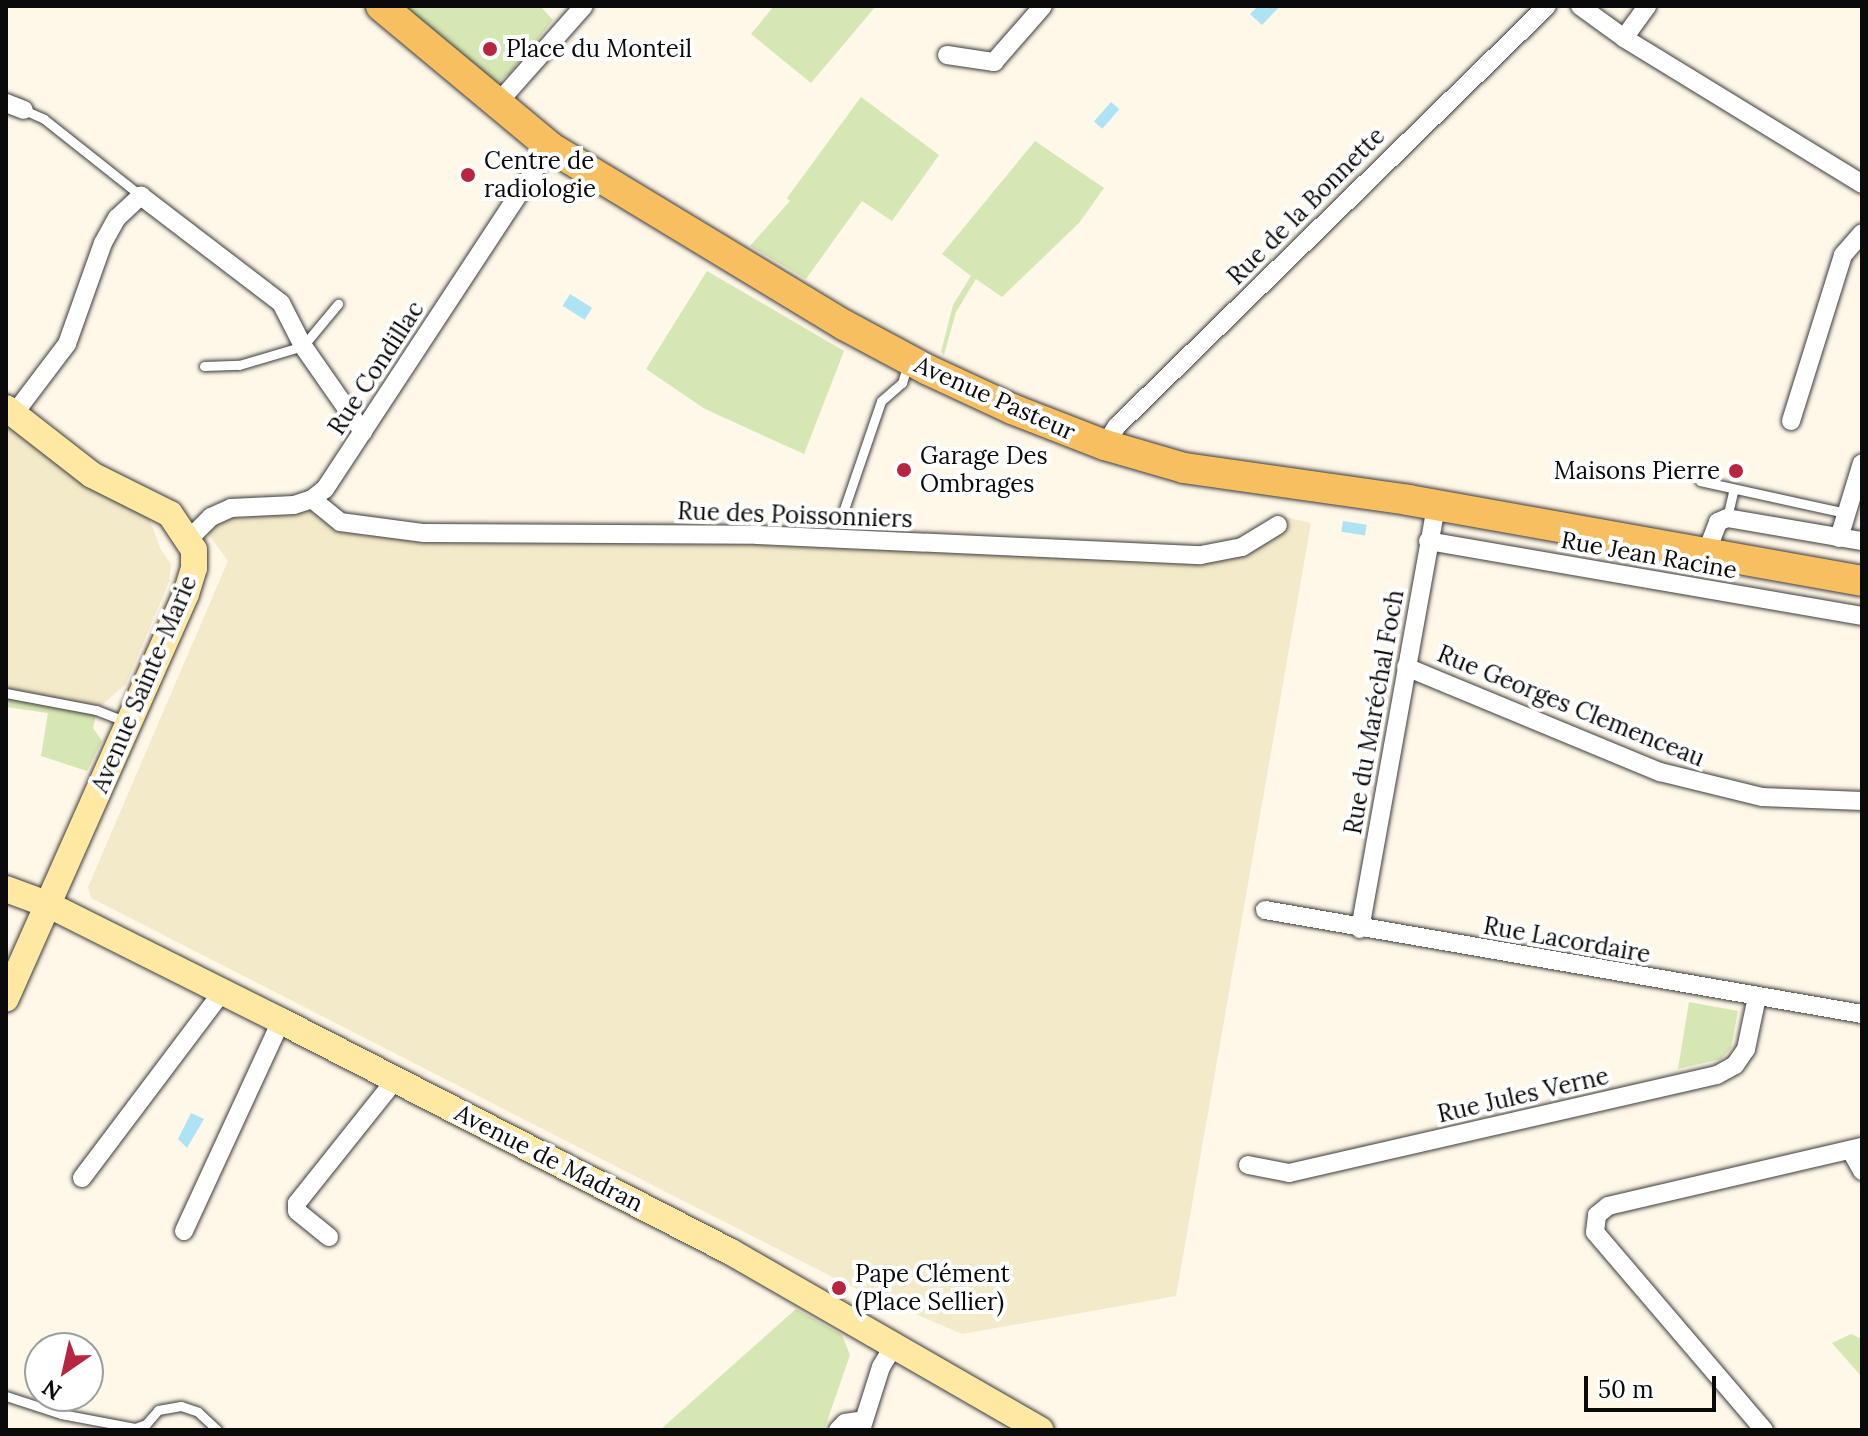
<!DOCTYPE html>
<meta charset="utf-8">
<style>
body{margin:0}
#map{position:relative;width:1868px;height:1436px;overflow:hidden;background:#fff7e7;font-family:Lora,serif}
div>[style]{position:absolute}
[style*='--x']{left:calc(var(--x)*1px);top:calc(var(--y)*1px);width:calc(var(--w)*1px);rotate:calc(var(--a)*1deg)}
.farmland>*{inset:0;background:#f3eac9}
.green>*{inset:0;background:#d5e7b2}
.water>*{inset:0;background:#ade3f5;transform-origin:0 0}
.roads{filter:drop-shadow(0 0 2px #3d3d3d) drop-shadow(0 0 2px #3d3d3d)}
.service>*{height:9px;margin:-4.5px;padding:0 4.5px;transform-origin:4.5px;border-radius:4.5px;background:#fff}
.minor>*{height:18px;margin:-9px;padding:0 9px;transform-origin:9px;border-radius:9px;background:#fff}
.secondary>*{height:26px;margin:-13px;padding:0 13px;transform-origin:13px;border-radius:13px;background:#fee8a2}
.primary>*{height:30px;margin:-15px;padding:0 15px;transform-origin:15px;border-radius:15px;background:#f7bf5f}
.dots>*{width:22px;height:22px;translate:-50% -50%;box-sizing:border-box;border:4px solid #fff;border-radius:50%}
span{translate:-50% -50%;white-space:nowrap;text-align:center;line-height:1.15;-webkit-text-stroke:8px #fff;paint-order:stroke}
.poi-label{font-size:24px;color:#0a0a0a}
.left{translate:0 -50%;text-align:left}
.right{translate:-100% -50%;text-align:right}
.street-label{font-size:24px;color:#0a0a0a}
.frame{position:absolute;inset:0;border:8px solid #0a0a0a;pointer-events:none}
.north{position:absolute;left:24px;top:1332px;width:80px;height:80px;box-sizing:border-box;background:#fff;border:2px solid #9d9d9d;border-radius:50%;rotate:214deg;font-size:22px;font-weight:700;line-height:32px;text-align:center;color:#0a0a0a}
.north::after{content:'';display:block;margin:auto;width:28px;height:36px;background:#b7253e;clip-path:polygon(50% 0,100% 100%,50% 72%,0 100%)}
.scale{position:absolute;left:1584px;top:1376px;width:132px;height:36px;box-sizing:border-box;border:4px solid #0a0a0a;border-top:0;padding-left:10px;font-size:24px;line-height:28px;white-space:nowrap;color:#0a0a0a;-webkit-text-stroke:6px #fff;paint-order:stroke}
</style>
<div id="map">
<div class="farmland">
<i style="clip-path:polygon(6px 408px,142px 500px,161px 550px,171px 564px,169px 582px,126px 684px,96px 710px,6px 693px)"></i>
<i style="clip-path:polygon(312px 499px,340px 522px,1216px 551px,1254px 537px,1284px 517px,1311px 523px,1176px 1296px,962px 1334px,848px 1285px,91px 898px,88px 887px,228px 561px,201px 524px)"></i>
</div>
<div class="green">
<i style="clip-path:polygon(399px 6px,540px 6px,553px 20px,510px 73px,495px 84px)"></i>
<i style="clip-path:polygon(774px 6px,876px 6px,811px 83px,751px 34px)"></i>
<i style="clip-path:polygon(861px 97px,939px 155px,892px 221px,862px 201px,806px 279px,750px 246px,790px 201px,787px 198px)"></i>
<i style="clip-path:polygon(1035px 141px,1104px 188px,1079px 223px,1002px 297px,976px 279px,956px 312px,944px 355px,941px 352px,953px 305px,971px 276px,942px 254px)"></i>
<i style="clip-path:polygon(707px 271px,844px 351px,804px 454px,705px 409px,646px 369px)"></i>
<i style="clip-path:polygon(6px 698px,96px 714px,93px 728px,102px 741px,87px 771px,41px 756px,48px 713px,6px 707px)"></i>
<i style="clip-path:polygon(1689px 1002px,1738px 1011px,1731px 1048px,1721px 1059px,1678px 1069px)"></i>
<i style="clip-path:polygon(796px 1309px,842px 1335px,850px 1355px,824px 1430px,660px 1430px)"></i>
<i style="clip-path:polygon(1851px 1334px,1862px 1339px,1862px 1377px,1832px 1343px)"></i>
</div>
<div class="water">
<i style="clip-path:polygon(1258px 6px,1280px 6px,1262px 25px,1250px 14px)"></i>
<i style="left:1111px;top:102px;width:11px;height:26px;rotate:41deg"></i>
<i style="left:570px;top:294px;width:26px;height:14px;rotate:32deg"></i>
<i style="left:1343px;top:521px;width:24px;height:11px;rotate:9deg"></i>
<i style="clip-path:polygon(191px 1113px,204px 1119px,187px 1148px,178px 1139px)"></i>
</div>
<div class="roads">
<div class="service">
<i style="--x:24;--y:110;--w:22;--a:24"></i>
<i style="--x:44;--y:119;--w:124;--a:38.4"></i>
<i style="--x:204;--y:366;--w:35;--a:-2"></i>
<i style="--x:239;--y:365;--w:67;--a:-16.5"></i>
<i style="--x:303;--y:346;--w:55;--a:-50.2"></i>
<i style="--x:1700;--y:481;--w:149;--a:12.4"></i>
<i style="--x:841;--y:518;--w:124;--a:-71.1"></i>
<i style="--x:881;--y:401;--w:28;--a:-41"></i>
<i style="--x:902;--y:383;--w:21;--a:-73"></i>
<i style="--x:1727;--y:518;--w:28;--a:-77"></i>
<i style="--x:6;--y:693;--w:92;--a:10.7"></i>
<i style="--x:96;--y:710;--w:33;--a:21"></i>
<i style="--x:6;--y:1396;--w:58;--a:18.1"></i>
<i style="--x:61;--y:1414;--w:75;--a:10.7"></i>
<i style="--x:135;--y:1428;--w:12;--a:-20"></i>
<i style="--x:146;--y:1424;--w:18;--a:-49"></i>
<i style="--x:158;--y:1410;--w:23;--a:-10"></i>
<i style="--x:181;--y:1406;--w:18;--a:19"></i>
<i style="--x:198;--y:1412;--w:26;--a:43"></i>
</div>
<div class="minor">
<i style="--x:1580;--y:6;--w:54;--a:36"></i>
<i style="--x:1624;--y:38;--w:279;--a:31.5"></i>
<i style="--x:1624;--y:38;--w:39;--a:-54"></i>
<i style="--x:947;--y:55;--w:48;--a:8.5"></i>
<i style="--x:994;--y:62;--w:74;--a:-48.8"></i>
<i style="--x:6;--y:103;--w:19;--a:21"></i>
<i style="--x:496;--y:105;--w:132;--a:-48.4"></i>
<i style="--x:14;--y:414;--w:88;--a:-52.9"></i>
<i style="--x:67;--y:344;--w:107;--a:-70.4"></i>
<i style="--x:103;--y:243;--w:29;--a:-61"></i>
<i style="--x:117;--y:218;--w:33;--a:-43"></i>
<i style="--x:141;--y:196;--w:176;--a:37.4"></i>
<i style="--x:281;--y:303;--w:48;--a:62.9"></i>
<i style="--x:303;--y:346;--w:105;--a:55.1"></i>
<i style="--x:1791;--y:421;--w:174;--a:-72.6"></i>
<i style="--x:1843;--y:255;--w:29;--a:-49"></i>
<i style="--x:1105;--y:445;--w:22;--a:-58"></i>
<i style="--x:1117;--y:426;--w:601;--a:-44.33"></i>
<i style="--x:312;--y:499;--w:36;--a:39"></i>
<i style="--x:340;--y:522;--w:85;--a:7.5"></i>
<i style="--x:424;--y:533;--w:333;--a:0.3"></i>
<i style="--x:757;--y:535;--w:444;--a:2.6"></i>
<i style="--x:1201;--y:555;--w:42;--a:-11"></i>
<i style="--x:1242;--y:547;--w:42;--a:-31.4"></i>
<i style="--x:1839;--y:538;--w:78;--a:-73"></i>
<i style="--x:189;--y:539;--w:31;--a:-45"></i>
<i style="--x:211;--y:517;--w:22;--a:-24"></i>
<i style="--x:231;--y:508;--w:63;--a:-2.7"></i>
<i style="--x:294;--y:505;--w:19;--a:-18"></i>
<i style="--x:312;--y:499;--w:16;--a:-38"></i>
<i style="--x:325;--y:489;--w:409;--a:-56.7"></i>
<i style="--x:1428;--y:541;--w:440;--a:9.8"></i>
<i style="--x:1707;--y:551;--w:31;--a:-69"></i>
<i style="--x:1718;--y:522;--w:10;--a:-24"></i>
<i style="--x:1727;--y:518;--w:137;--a:9.7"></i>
<i style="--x:1406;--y:667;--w:275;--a:22.5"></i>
<i style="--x:1660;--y:772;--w:105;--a:13.8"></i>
<i style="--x:1762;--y:797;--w:100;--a:2.3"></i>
<i style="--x:1265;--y:910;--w:606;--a:9.88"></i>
<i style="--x:1360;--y:929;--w:431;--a:-79.8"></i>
<i style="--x:1851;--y:1151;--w:23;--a:61"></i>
<i style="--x:1248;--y:1165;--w:42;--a:11"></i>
<i style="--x:1289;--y:1173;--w:439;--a:-12.9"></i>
<i style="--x:1717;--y:1075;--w:21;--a:-29"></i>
<i style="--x:1735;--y:1065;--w:19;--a:-55"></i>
<i style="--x:1746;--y:1049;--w:53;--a:-78.1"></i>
<i style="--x:82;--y:1178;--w:233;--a:-53"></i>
<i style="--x:184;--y:1231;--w:231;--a:-65.2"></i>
<i style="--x:329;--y:1237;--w:41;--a:-140.9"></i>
<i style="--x:297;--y:1211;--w:8;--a:-90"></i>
<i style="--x:297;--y:1203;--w:159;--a:-51.4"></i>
<i style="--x:838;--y:1430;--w:10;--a:-45"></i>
<i style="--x:845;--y:1423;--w:19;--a:-9"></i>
<i style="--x:861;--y:1430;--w:66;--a:-72.4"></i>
<i style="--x:881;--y:1367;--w:26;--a:-59"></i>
<i style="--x:1764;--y:1430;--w:260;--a:-130.5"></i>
<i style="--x:1595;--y:1232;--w:17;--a:-83"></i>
<i style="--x:1597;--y:1215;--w:14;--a:-39"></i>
<i style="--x:1608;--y:1206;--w:261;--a:-13.1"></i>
</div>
<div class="secondary">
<i style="--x:6;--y:408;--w:109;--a:37.9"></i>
<i style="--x:92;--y:475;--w:87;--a:26.6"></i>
<i style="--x:170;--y:514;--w:43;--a:56.3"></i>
<i style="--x:194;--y:550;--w:18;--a:90"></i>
<i style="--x:194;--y:568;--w:27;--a:107"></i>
<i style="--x:186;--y:594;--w:443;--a:114"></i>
<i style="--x:6;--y:889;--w:46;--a:20.4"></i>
<i style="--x:49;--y:905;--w:259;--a:26.6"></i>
<i style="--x:281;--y:1021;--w:506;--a:27.17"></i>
<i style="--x:731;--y:1252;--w:357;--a:29.9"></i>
</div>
<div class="primary">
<i style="--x:381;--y:6;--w:220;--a:39.8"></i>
<i style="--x:550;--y:147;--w:344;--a:31.2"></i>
<i style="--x:844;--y:325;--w:95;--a:28.2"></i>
<i style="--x:928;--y:370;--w:93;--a:24.9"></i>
<i style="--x:1012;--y:409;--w:100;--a:21.2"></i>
<i style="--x:1105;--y:445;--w:82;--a:16.2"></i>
<i style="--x:1184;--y:468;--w:226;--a:8.1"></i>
<i style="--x:1408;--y:500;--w:461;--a:10.1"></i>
</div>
</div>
<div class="dots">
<i style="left:490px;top:49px;background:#b7253e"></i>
<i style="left:468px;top:175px;background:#b7253e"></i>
<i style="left:904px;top:470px;background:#b7253e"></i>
<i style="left:1736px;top:471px;background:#b7253e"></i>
<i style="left:839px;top:1288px;background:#b7253e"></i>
</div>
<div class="poi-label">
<span class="left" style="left:506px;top:49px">Place du Monteil</span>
<span class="left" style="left:484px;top:175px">Centre de<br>radiologie</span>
<span class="left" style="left:920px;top:470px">Garage Des<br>Ombrages</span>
<span class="right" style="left:1720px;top:471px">Maisons Pierre</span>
<span class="left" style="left:855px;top:1288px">Pape Clément<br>(Place Sellier)</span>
</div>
<div class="street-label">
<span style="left:1306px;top:206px;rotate:-45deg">Rue de la Bonnette</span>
<span style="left:376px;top:368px;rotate:-57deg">Rue Condillac</span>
<span style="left:995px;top:398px;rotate:24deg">Avenue Pasteur</span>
<span style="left:795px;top:515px;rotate:2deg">Rue des Poissonniers</span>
<span style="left:1649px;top:555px;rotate:10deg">Rue Jean Racine</span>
<span style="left:144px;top:684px;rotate:-67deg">Avenue Sainte-Marie</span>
<span style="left:1571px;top:706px;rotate:22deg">Rue Georges Clemenceau</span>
<span style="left:1374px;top:712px;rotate:-80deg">Rue du Maréchal Foch</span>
<span style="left:1567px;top:940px;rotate:10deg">Rue Lacordaire</span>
<span style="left:1523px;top:1095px;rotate:-13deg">Rue Jules Verne</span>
<span style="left:549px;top:1158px;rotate:27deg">Avenue de Madran</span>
</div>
<div class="frame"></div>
<div class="north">N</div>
<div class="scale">50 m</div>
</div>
